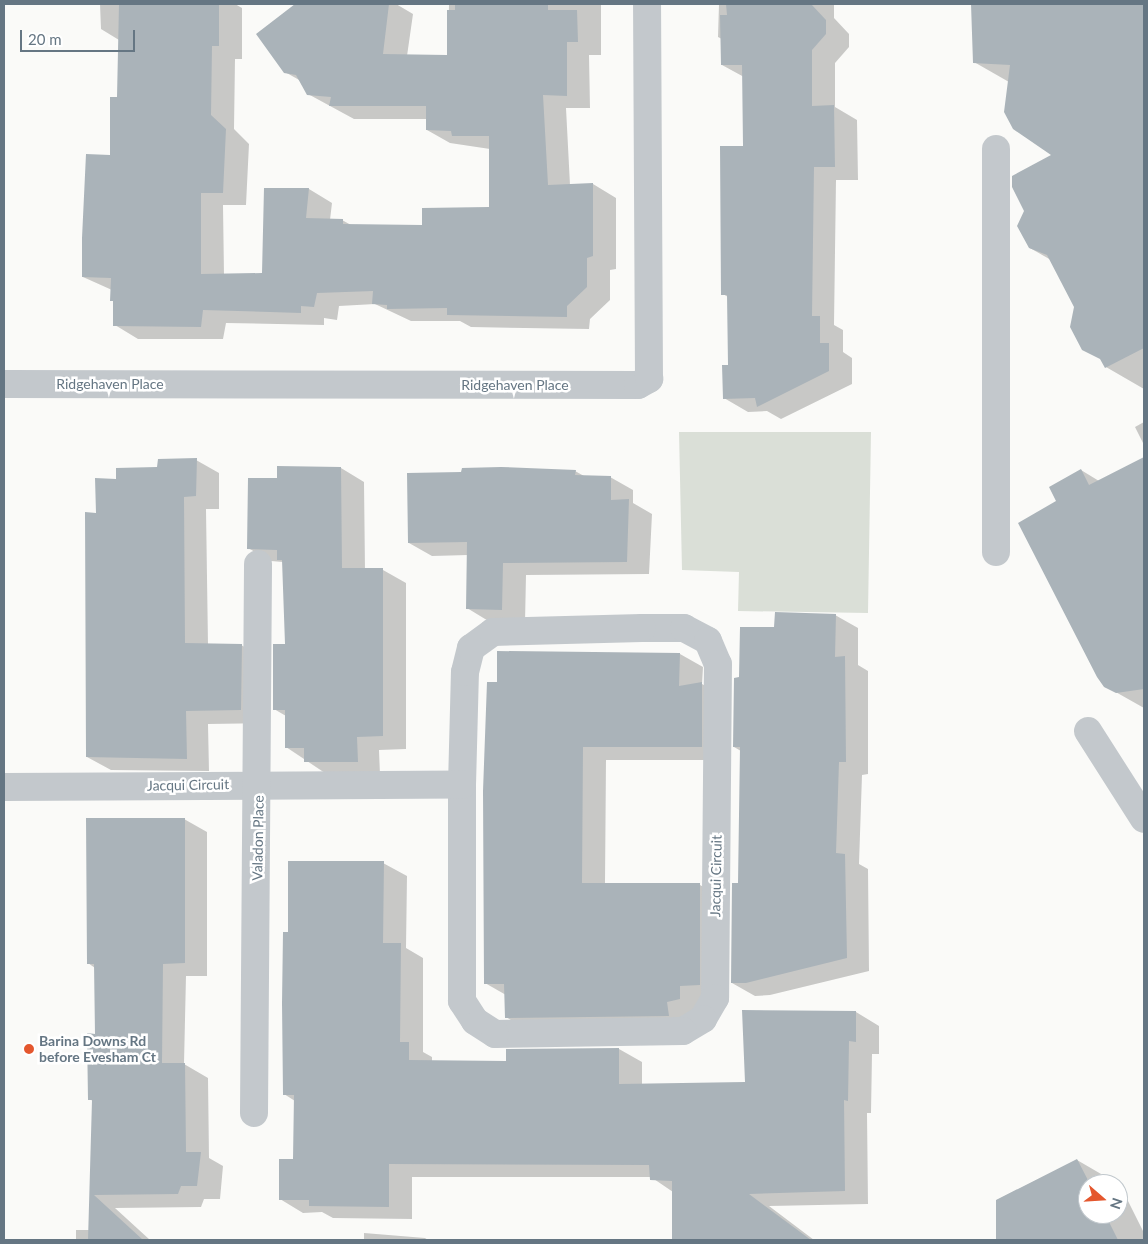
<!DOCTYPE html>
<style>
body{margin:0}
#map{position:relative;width:1148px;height:1244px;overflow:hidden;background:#fafaf8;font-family:Lato,sans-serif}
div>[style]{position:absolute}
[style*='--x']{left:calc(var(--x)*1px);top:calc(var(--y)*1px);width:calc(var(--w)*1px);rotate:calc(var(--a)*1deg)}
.green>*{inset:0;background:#dadfd7}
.shadow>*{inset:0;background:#0003}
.building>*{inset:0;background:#aab3b9}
.minor>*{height:28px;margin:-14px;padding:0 14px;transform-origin:14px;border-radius:14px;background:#c3c8cc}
.dots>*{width:14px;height:14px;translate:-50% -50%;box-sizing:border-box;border:2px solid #fff;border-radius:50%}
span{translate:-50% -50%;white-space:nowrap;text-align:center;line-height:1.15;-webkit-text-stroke:5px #fff;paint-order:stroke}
.street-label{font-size:14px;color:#657683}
.poi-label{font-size:14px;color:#657683;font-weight:700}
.left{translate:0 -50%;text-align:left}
.frame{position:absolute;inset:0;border:5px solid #657683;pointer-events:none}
.north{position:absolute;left:1078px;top:1174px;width:50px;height:50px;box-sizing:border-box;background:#fff;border:1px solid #c1c8cd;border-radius:50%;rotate:109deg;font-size:14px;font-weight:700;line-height:20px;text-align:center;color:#657683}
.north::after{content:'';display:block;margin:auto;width:18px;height:22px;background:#e4572e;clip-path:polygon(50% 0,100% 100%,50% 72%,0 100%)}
.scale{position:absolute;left:20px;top:30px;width:115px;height:22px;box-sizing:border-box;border:2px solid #657683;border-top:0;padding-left:6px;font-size:15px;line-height:18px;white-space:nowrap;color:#657683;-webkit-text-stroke:4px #fff;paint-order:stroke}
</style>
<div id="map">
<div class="green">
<i style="clip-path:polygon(679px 432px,871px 432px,868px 613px,738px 611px,739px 572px,682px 570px)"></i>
</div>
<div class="shadow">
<i style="clip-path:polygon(100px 4px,235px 4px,242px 8px,242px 59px,235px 59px,234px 129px,249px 144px,246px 205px,223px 205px,224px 275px,264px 274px,266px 190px,309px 189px,332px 203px,330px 220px,342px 220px,351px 225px,423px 226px,490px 209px,490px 149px,450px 143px,427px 130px,427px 119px,354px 119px,308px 94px,301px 81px,285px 72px,258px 35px,297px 4px,396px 4px,413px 14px,407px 56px,448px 56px,449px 4px,601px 4px,601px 55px,589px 55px,590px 108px,566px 108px,570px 185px,593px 184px,616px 198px,616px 269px,610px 270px,610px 300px,590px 319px,589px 329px,471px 327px,460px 321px,411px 321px,375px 304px,339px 306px,337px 320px,324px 318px,324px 325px,226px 323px,223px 339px,138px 339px,115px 325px,112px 290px,83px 277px,111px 156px,118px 99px,119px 40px,101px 29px)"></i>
<i style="clip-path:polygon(719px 4px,834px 4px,834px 18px,849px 34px,849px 47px,835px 63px,835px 107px,857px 120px,858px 180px,836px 180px,834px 325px,843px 330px,843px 352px,852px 358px,852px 384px,781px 419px,767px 411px,748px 412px,724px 398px,729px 366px,728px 297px,723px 294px,745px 147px,744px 77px,722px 65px,722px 39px,718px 37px)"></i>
<i style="clip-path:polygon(972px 4px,1144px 4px,1144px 389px,1106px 367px,1051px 260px,1030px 248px,1053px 155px,1009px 82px,974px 62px)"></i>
<i style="clip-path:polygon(1144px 422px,1144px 445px,1135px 427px)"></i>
<i style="clip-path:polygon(1144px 458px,1144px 708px,1105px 686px,1057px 502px,1081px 470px,1099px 481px)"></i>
<i style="clip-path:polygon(196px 460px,219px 473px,219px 509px,206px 509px,208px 645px,241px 645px,265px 658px,264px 723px,208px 724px,209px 771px,111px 770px,87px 757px,97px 514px,118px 480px)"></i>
<i style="clip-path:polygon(279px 467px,341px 468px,364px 482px,365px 570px,383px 570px,406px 583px,406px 749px,379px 750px,380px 775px,328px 775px,286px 747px,286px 716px,274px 709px,286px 645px,283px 562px,271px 561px,248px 548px,279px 479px)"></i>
<i style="clip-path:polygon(575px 471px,584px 476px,610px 477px,633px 490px,633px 503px,652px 514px,649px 574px,526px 575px,525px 623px,490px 622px,467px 608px,468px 555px,432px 556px,409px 543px)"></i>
<i style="clip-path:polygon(835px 615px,858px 628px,858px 665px,868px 671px,868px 774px,862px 775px,859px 864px,868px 869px,869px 971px,770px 995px,755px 996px,732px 983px,740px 885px,741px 751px,734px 747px,740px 678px,775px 628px)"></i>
<i style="clip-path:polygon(680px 654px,703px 667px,702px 684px,725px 697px,724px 760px,606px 760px,605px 884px,700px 885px,723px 898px,722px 997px,692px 1028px,529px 1031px,506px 1017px,506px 995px,485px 983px,498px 683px)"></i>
<i style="clip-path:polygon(184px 819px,207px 832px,207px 976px,186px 976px,184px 1064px,208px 1078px,209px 1158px,223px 1166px,220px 1199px,204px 1199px,201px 1207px,115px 1208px,150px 1240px,76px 1240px,76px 1230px,90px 1230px,93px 1101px,89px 1099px,96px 1035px,95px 968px,88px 963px)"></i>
<i style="clip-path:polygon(383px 863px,407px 876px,406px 948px,423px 958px,423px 1052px,432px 1057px,432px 1062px,507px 1062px,619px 1049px,642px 1062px,642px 1085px,746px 1083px,856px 1012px,879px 1026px,879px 1054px,872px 1054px,871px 1113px,867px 1113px,868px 1204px,769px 1206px,814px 1240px,673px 1240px,673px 1192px,651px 1177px,412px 1177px,412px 1219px,333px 1218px,322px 1212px,303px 1213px,280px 1199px,295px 1161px,295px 1101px,284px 1094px,290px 933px)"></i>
<i style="clip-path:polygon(evenodd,1077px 1160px,1120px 1185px,1144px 1233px,1144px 1240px,998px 1240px,997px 1200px,1077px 1160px,1088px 1184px,1118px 1184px,1118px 1214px,1088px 1214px,1088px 1184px)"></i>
<i style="clip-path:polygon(364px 1233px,425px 1238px,428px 1240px,364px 1240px)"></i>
</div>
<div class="building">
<i style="clip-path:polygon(119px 4px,219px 4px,219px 46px,212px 46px,211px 115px,226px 129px,223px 193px,201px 193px,201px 274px,262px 273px,264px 188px,309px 188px,306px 218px,343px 219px,343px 224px,422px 225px,422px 208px,489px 207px,489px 136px,452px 136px,451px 131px,426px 130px,426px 106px,329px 106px,331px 97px,307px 95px,296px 75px,284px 73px,256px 34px,295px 4px,389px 4px,383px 54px,447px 55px,447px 10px,455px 10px,455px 4px,548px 4px,548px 10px,577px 10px,578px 42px,567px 42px,567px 96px,543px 95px,548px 185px,593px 183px,593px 256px,587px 258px,587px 287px,567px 306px,567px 317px,447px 315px,447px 308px,387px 309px,387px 305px,372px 304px,373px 291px,317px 293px,314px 307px,301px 306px,301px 313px,203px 310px,201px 327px,113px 326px,113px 301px,110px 301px,111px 278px,82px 277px,82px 238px,86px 154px,110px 155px,110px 97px,117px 97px)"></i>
<i style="clip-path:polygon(726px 4px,811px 4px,826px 20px,826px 34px,812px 50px,812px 106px,834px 105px,835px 167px,814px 167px,812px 316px,820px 316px,820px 343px,829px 343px,829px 371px,757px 407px,755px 398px,723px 399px,722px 365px,728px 365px,727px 295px,721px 295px,720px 146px,743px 146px,742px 65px,721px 65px,720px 15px,727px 15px)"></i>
<i style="clip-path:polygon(971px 4px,1144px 4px,1144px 348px,1105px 368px,1100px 359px,1082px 350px,1070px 327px,1074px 307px,1047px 255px,1029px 248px,1017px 226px,1024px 211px,1012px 187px,1012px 176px,1051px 155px,1013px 129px,1004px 112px,1010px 65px,973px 63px)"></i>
<i style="clip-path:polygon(1144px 457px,1144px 689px,1116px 693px,1104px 687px,1097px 677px,1018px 523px,1056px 501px,1049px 487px,1081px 469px,1089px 485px)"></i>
<i style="clip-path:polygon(197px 458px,196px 496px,184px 497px,185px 643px,242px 644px,241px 710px,186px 711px,187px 759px,86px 757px,85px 512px,96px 513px,95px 478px,116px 479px,116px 468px,157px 467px,158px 459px)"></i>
<i style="clip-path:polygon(277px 466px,341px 467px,342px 568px,383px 568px,383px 736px,357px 737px,358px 762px,304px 762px,304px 748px,285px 748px,285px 710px,273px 710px,273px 644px,285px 644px,282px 560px,277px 560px,277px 550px,247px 549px,248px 478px,277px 478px)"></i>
<i style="clip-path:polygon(501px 467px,576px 470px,575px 475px,611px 476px,611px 500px,629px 499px,627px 562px,503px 563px,502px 610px,466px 609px,467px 542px,408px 543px,407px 473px,461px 472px,462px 468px)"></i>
<i style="clip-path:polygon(775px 612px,836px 614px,835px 657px,845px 656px,846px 762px,839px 762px,836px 853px,845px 854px,847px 958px,746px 983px,731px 983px,732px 883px,738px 883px,740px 747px,733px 747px,734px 678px,739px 677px,740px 627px,774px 627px)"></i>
<i style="clip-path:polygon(497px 651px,680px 653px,679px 686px,702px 682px,702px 747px,583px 747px,582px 883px,700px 883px,700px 985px,680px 986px,680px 999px,667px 1002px,669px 1016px,505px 1018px,504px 984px,484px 984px,483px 791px,487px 682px,497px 682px)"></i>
<i style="clip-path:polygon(86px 818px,185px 818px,185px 963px,163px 964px,162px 1063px,185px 1063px,186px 1152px,201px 1152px,197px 1186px,181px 1186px,178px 1194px,94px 1195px,143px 1240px,88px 1240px,92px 1100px,88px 1100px,87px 1033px,95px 1034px,94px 964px,87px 964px)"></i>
<i style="clip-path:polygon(288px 861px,384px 861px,383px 943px,401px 943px,400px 1042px,409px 1042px,409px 1060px,506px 1061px,506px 1049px,619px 1048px,619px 1084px,745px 1082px,742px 1010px,856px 1011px,856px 1042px,849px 1041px,848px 1101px,844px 1100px,845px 1191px,749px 1194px,811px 1240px,672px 1240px,672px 1181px,650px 1180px,649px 1165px,389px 1164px,389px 1207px,309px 1206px,309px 1200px,279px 1200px,279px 1159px,293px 1159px,294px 1095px,283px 1095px,282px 1003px,283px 932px,288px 932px)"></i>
<i style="clip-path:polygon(1077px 1159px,1090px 1184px,1088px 1214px,1105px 1214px,1118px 1240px,996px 1240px,996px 1200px)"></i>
</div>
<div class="minor">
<i style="--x:4;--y:384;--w:634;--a:0.09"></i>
<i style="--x:638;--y:385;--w:13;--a:-29"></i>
<i style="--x:649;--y:379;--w:375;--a:-90.3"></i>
<i style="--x:996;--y:552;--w:403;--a:-90"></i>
<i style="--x:642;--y:628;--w:42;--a:0"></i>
<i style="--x:684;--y:628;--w:27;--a:28"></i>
<i style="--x:708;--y:641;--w:25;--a:67"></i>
<i style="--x:718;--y:664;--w:334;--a:90.5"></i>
<i style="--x:715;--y:998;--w:24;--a:120"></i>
<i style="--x:703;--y:1019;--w:23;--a:149"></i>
<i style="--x:683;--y:1031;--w:188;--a:179.1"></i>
<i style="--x:495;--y:1034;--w:24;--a:-147"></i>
<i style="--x:475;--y:1021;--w:24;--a:-123"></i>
<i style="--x:462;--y:1001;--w:216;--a:-90"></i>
<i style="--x:462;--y:785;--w:113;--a:-88.5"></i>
<i style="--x:465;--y:672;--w:25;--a:-76"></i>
<i style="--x:471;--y:648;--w:27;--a:-36"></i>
<i style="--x:493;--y:632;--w:149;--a:-1.5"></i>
<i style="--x:1088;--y:731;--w:104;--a:57.5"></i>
<i style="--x:4;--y:787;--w:458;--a:-0.3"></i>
<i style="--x:254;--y:1113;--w:549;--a:-89.58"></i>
</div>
<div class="dots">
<i style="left:29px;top:1049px;background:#e4572e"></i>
</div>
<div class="street-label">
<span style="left:110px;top:384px">Ridgehaven Place</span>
<span style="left:515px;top:385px">Ridgehaven Place</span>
<span style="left:188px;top:785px;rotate:-1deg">Jacqui Circuit</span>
<span style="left:258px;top:838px;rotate:-89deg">Valadon Place</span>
<span style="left:716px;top:876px;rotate:-89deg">Jacqui Circuit</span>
</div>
<div class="poi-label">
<span class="left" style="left:39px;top:1049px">Barina Downs Rd<br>before Evesham Ct</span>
</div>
<div class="frame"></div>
<div class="north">N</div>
<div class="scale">20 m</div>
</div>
